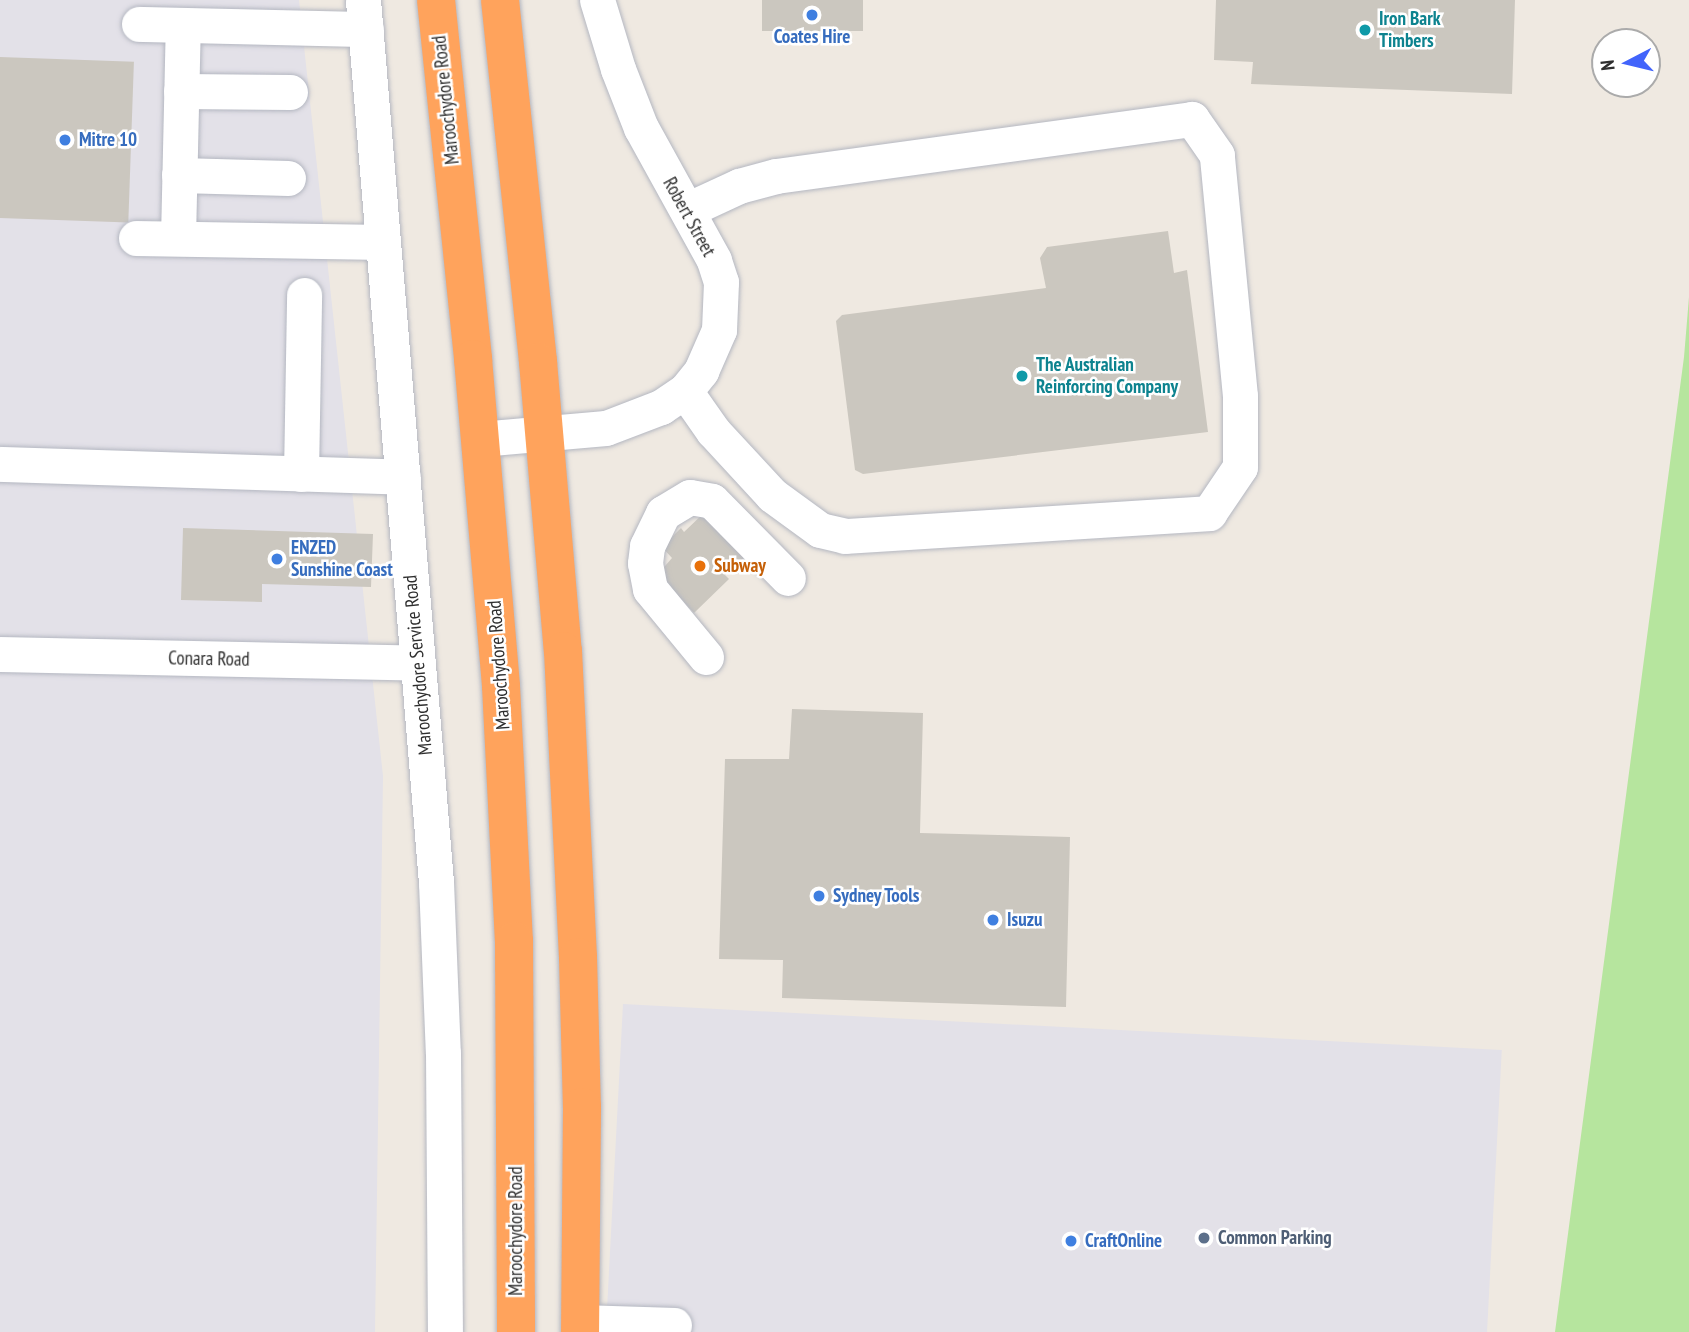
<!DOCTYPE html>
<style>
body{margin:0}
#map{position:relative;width:1689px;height:1332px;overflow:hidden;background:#efe9e1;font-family:"PT Sans Narrow",sans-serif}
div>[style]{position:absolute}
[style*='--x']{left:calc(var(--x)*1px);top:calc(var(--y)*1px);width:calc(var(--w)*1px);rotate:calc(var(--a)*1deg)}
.industrial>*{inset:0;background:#e3e1e8;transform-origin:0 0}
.green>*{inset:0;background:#b6e59e}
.building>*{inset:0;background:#cbc7bf;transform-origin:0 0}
.roads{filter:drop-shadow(0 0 2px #b4b7c1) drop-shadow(0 0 2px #b4b7c1)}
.minor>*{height:35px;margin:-17.5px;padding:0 17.5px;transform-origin:17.5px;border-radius:17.5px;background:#fff}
.highway>*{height:38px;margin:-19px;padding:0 19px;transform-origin:19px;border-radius:19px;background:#ffa35c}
.dots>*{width:19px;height:19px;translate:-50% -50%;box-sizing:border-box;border:4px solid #fff;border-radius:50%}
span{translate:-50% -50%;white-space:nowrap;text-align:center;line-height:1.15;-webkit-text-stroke:5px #fff;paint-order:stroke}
.culture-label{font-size:19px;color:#0d838f;font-weight:700}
.left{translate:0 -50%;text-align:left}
.shop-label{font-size:19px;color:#366cbe;font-weight:700}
.street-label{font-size:19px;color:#2e2e2e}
.food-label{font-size:19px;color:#c56008;font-weight:700}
.service-label{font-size:19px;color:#4e5e75;font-weight:700}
.north{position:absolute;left:1591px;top:28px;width:70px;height:70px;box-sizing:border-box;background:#fff;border:2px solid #ababab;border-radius:50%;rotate:263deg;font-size:19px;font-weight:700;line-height:28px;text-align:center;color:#2e2e2e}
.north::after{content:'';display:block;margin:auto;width:24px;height:32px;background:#4264fb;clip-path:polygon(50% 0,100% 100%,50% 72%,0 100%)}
</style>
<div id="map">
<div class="industrial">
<i style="clip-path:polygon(0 0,299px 0,383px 776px,375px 1332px,0 1332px)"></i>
<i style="left:623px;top:1004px;width:880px;height:328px;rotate:3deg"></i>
</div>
<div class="green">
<i style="clip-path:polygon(1689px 297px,1689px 1332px,1555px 1332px,1684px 357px)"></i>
</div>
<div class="building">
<i style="left:762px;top:0;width:101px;height:31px"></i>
<i style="clip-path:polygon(1216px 0,1515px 0,1512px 94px,1251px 84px,1253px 62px,1214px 60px)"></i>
<i style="left:0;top:57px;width:134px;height:161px;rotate:2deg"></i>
<i style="clip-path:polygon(1168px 231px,1174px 273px,1187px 270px,1208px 432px,863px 474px,855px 470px,836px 321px,842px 315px,1046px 288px,1040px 258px,1047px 247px)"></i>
<i style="clip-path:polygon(706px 511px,748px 554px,725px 575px,729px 579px,694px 613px,658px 574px,672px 558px,662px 547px,681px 528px,684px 532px)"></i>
<i style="clip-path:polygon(183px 528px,373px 534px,371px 587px,262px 584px,262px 602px,181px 600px)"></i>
<i style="clip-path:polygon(792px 709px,923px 713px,920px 833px,1070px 837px,1066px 1007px,782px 998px,783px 960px,719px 959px,725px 759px,789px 759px)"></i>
</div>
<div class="roads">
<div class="minor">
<i style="--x:363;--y:0;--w:885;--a:85.27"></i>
<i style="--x:436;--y:882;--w:171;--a:87.7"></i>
<i style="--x:443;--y:1053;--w:279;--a:89.6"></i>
<i style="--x:139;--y:24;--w:227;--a:1.3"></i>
<i style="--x:181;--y:91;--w:109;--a:0.5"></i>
<i style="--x:179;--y:175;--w:109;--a:1.6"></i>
<i style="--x:136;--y:238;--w:246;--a:0.9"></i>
<i style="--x:178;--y:238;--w:213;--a:-88.7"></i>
<i style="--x:685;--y:391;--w:49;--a:55"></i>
<i style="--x:713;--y:431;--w:87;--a:47.3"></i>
<i style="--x:772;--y:495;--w:59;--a:36.1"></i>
<i style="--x:820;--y:530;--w:26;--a:13"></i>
<i style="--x:845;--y:536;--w:365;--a:-3.6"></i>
<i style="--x:1209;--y:513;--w:55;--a:-56"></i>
<i style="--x:1240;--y:467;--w:71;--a:-90"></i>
<i style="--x:1240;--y:396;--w:242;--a:-95.5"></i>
<i style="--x:1217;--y:155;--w:44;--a:-124.8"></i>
<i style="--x:1192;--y:119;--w:420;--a:172.2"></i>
<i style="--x:776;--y:176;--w:38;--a:165"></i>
<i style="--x:739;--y:186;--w:57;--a:155.2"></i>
<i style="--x:480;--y:439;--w:126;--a:-5"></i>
<i style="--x:606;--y:428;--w:59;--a:-20.9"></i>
<i style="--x:661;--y:407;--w:29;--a:-34"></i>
<i style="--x:685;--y:391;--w:26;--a:-51"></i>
<i style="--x:701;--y:371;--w:45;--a:-66.3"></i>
<i style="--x:719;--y:330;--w:48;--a:-87.6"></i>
<i style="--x:721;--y:282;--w:23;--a:-108"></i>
<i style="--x:714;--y:260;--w:151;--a:-118.9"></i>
<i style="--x:641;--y:128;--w:63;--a:-111.3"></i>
<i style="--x:618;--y:69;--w:72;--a:-106.9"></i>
<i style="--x:0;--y:464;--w:403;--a:1.8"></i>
<i style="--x:301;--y:474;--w:179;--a:-89"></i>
<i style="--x:0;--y:654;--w:418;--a:1.2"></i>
<i style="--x:706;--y:657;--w:88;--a:-129.5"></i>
<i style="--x:650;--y:589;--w:26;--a:-101"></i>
<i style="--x:645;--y:563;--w:17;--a:-83"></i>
<i style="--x:647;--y:546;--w:37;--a:-64"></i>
<i style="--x:663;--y:513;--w:31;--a:-31"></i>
<i style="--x:690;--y:497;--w:22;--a:10"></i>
<i style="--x:712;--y:501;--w:108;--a:45.4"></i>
<i style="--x:581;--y:1322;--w:93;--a:1.8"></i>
</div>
<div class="highway">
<i style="--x:436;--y:0;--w:361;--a:84.1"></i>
<i style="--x:473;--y:359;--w:328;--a:85.1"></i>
<i style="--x:501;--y:686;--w:255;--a:87.1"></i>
<i style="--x:514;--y:941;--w:391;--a:89.7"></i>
<i style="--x:500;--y:0;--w:364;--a:84"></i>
<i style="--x:538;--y:362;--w:290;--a:85.1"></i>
<i style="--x:563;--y:651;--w:306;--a:87.2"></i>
<i style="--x:578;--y:957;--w:150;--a:88.5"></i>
<i style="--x:582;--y:1107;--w:225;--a:90.5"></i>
</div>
</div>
<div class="dots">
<i style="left:812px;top:15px;background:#3f7fe0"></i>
<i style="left:1365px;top:30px;background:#0f9aa8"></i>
<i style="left:65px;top:140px;background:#3f7fe0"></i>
<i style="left:1022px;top:376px;background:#0f9aa8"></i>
<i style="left:277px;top:559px;background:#3f7fe0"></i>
<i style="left:700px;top:566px;background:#e8710a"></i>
<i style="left:819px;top:896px;background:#3f7fe0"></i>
<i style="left:993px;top:920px;background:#3f7fe0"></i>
<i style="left:1204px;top:1238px;background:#5c6f8a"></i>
<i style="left:1071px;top:1241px;background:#3f7fe0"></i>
</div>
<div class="culture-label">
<span class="left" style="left:1379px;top:30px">Iron Bark<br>Timbers</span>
<span class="left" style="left:1036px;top:376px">The Australian<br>Reinforcing Company</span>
</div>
<div class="shop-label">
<span style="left:812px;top:37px">Coates Hire</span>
<span class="left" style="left:79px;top:140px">Mitre 10</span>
<span class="left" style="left:291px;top:559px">ENZED<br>Sunshine Coast</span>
<span class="left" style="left:833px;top:896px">Sydney Tools</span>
<span class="left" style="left:1007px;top:920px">Isuzu</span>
<span class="left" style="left:1085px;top:1241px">CraftOnline</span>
</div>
<div class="street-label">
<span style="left:446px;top:100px;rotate:-96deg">Maroochydore Road</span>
<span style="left:689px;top:217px;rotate:61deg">Robert Street</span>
<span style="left:209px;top:659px;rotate:1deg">Conara Road</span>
<span style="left:418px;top:665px;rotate:-95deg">Maroochydore Service Road</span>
<span style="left:499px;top:665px;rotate:-94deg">Maroochydore Road</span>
<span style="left:516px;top:1231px;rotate:-90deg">Maroochydore Road</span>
</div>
<div class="food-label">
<span class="left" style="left:714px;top:566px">Subway</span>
</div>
<div class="service-label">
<span class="left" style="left:1218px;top:1238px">Common Parking</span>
</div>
<div class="north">N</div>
</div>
